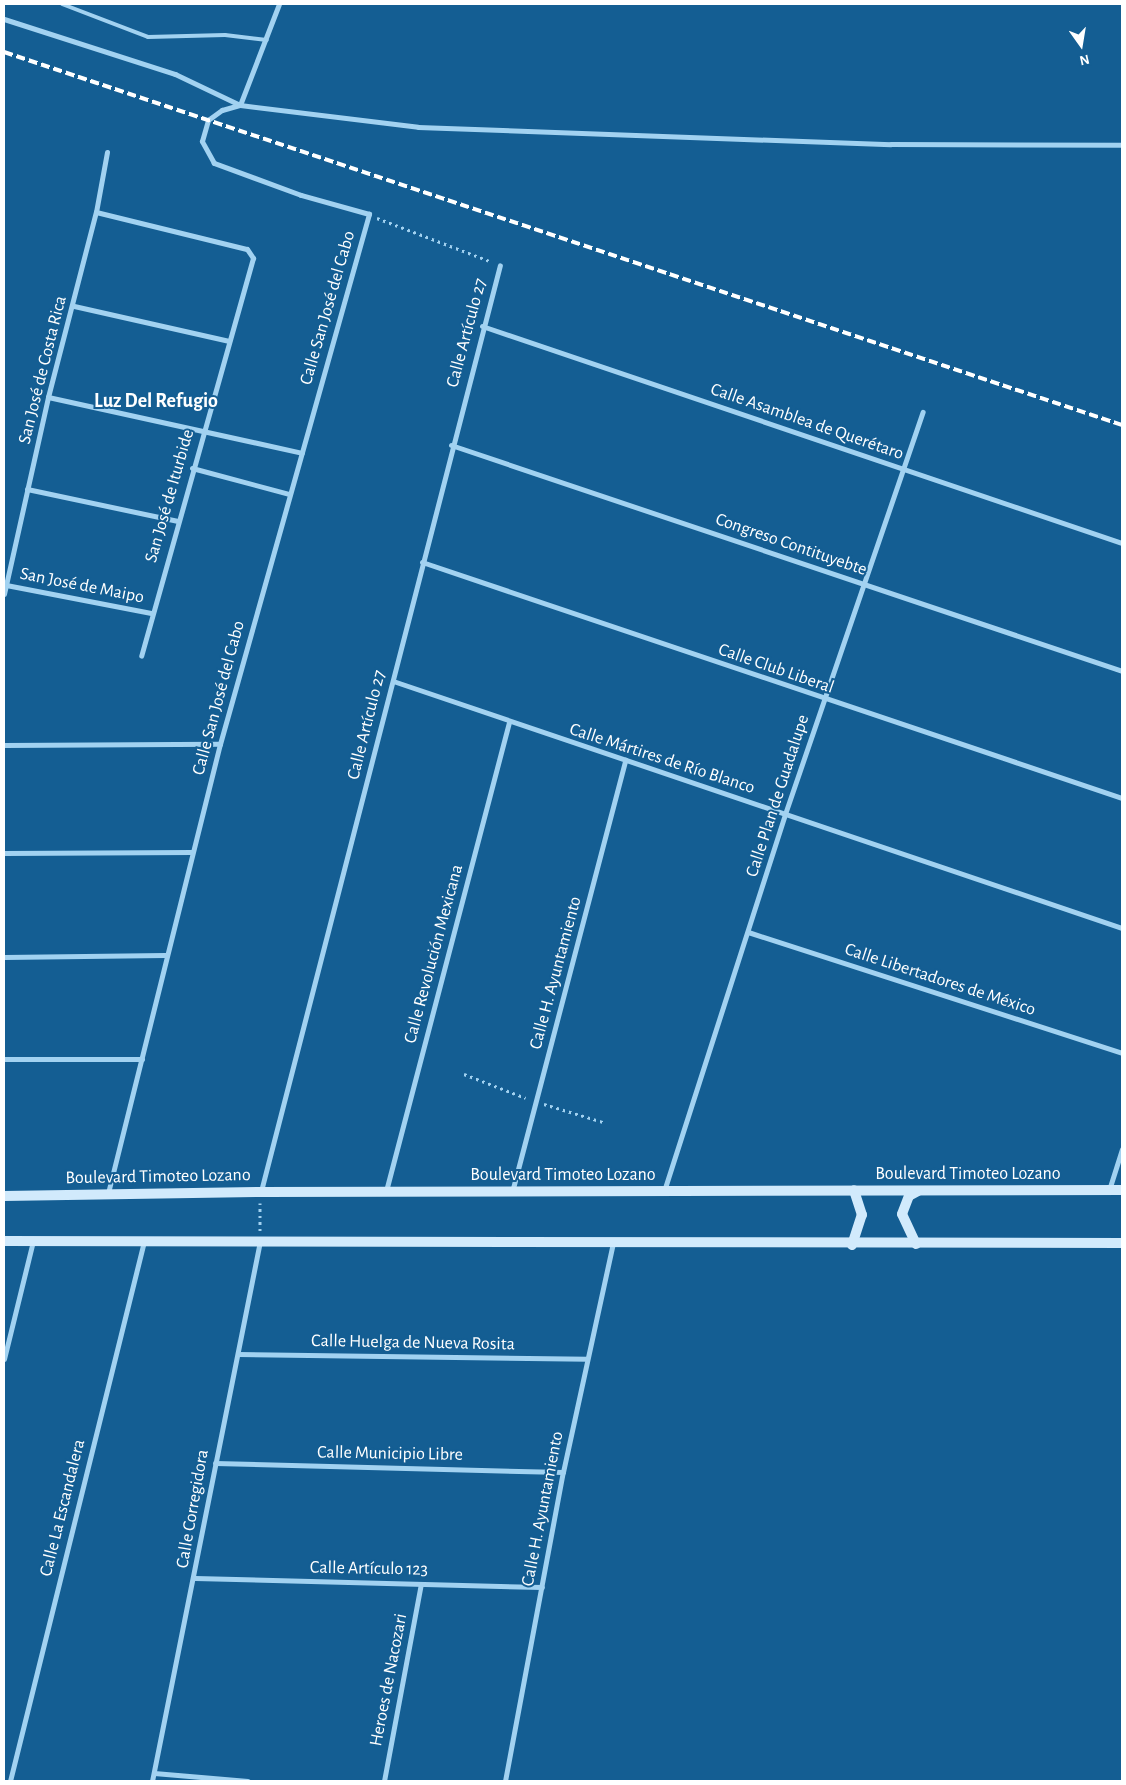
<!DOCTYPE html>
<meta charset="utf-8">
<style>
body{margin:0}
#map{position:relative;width:1126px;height:1785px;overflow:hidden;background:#145e93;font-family:"Alegreya Sans",sans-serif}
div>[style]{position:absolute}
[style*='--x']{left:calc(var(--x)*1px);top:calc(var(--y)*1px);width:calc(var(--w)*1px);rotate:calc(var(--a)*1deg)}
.path>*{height:3px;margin-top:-1.5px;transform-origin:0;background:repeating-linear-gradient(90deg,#a2d2f1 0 2.5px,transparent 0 6.5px)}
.service>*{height:4px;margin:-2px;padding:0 2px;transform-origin:2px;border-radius:2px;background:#a2d2f1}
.minor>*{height:5px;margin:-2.5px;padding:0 2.5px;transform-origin:2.5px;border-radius:2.5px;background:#a2d2f1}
.secondary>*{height:10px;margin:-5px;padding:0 5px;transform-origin:5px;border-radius:5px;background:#d1eafc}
.rail>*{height:4px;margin-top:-2px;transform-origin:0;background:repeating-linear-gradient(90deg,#fff 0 9px,transparent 0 13px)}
span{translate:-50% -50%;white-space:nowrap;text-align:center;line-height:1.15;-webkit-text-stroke:4px #145e93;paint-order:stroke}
.street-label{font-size:18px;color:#fff}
.quarter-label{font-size:20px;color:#fff;font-weight:700}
.frame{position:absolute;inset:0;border:5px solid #fff;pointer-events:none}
.north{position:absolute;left:1056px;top:20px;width:50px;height:50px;-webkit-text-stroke:4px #145e93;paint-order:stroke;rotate:167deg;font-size:14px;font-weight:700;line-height:20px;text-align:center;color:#fff}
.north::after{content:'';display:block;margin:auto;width:18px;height:22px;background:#fff;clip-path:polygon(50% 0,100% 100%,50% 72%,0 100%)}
</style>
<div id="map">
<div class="path">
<i style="--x:377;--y:218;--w:123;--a:20.9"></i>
<i style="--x:464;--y:1074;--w:66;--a:21.2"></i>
<i style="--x:544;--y:1104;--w:62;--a:17"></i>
<i style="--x:260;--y:1231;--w:28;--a:-90"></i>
</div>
<div class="service">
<i style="--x:62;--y:4;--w:92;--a:21"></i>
<i style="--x:148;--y:37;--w:77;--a:-1.5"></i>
<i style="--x:225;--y:35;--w:42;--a:6.8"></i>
</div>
<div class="minor">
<i style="--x:4;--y:19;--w:180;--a:17.8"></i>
<i style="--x:175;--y:74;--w:72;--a:25.5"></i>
<i style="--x:240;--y:105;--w:108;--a:-68.9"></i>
<i style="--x:96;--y:212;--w:155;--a:13.8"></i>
<i style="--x:247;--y:249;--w:11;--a:56"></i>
<i style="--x:253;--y:258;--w:413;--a:105.7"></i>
<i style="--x:74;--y:306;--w:159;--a:12.7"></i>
<i style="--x:482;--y:326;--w:676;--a:18.73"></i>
<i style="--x:48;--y:397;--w:260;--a:12.4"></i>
<i style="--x:451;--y:445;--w:708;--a:18.61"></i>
<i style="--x:192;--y:468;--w:100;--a:15"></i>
<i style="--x:27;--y:489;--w:153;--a:12"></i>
<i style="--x:422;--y:562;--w:739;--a:18.63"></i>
<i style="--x:6;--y:585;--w:149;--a:10.9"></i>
<i style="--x:4;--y:594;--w:202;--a:-77.4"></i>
<i style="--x:48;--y:397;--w:191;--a:-75.5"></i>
<i style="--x:96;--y:212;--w:61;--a:-79.6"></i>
<i style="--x:393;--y:681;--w:770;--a:18.72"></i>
<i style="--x:4;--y:745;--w:216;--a:-0.3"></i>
<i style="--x:4;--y:853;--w:188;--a:-0.3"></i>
<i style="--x:748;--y:932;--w:393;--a:17.9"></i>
<i style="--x:4;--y:957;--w:161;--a:-0.7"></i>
<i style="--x:4;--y:1059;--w:138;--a:0"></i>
<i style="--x:1109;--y:1190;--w:43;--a:-72.4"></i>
<i style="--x:261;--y:1191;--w:956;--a:-75.53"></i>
<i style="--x:386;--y:1191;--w:485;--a:-75.3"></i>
<i style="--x:664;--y:1191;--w:396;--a:-72.2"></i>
<i style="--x:785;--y:814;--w:425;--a:-71.1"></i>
<i style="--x:512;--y:1192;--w:447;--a:-75.3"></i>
<i style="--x:108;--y:1193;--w:463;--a:-76"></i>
<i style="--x:220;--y:744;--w:551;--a:-74.3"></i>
<i style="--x:369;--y:214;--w:71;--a:-164.4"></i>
<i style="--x:301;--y:195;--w:93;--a:-159.8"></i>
<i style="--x:214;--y:163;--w:25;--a:-119"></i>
<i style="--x:202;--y:141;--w:22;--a:-74"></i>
<i style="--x:208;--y:120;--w:17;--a:-36"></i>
<i style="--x:222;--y:110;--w:19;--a:-16"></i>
<i style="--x:240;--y:105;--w:179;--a:7"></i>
<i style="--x:418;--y:127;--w:473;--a:2.1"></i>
<i style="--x:891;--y:144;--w:231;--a:0.2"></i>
<i style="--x:238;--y:1354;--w:349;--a:0.8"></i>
<i style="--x:4;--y:1359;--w:122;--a:-76.2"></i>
<i style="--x:215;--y:1463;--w:348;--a:1.5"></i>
<i style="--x:195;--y:1578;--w:347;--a:1.5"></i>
<i style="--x:154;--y:1773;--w:94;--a:4.9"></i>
<i style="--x:10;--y:1781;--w:556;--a:-76.06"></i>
<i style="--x:152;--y:1781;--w:551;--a:-78.69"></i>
<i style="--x:384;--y:1781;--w:200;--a:-79.4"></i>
<i style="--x:505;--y:1781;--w:314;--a:-79.4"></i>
<i style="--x:563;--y:1472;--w:234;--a:-77.7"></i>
</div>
<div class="secondary">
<i style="--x:4;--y:1196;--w:257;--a:-0.9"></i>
<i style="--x:261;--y:1192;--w:861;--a:-0.13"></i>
<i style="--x:4;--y:1241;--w:1118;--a:0.1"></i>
<i style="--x:916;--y:1244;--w:33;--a:-115"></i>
<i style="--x:902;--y:1214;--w:19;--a:-69"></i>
<i style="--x:909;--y:1196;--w:10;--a:-29"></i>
<i style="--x:852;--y:1245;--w:32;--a:-72"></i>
<i style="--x:862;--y:1215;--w:26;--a:-108"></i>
</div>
<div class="rail">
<i style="--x:4;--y:52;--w:1179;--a:18.45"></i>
</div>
<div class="street-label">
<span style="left:328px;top:308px;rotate:-74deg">Calle San José del Cabo</span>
<span style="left:467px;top:333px;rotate:-75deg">Calle Artículo 27</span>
<span style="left:43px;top:370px;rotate:-76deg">San José de Costa Rica</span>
<span style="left:807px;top:422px;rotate:19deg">Calle Asamblea de Querétaro</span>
<span style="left:170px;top:496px;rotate:-74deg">San José de Iturbide</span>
<span style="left:791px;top:545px;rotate:19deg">Congreso Contituyebte</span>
<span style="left:82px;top:586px;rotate:11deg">San José de Maipo</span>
<span style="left:776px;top:669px;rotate:19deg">Calle Club Liberal</span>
<span style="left:219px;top:698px;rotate:-75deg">Calle San José del Cabo</span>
<span style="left:367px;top:725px;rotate:-76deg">Calle Artículo 27</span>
<span style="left:662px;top:759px;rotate:18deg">Calle Mártires de Río Blanco</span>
<span style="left:778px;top:796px;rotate:-72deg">Calle Plan de Guadalupe</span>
<span style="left:434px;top:954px;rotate:-75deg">Calle Revolución Mexicana</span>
<span style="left:556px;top:973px;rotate:-75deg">Calle H. Ayuntamiento</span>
<span style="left:940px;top:980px;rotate:18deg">Calle Libertadores de México</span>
<span style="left:968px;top:1174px">Boulevard Timoteo Lozano</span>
<span style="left:563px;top:1175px">Boulevard Timoteo Lozano</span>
<span style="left:158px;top:1177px;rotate:-1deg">Boulevard Timoteo Lozano</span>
<span style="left:413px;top:1343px;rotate:1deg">Calle Huelga de Nueva Rosita</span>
<span style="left:390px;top:1454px;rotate:1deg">Calle Municipio Libre</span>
<span style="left:63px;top:1508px;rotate:-76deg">Calle La Escandalera</span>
<span style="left:193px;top:1509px;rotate:-80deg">Calle Corregidora</span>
<span style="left:543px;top:1509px;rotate:-79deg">Calle H. Ayuntamiento</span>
<span style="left:369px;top:1569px;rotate:1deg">Calle Artículo 123</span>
<span style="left:389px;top:1680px;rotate:-79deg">Heroes de Nacozari</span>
</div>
<div class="quarter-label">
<span style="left:156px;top:401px">Luz Del Refugio</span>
</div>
<div class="frame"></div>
<div class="north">N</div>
</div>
